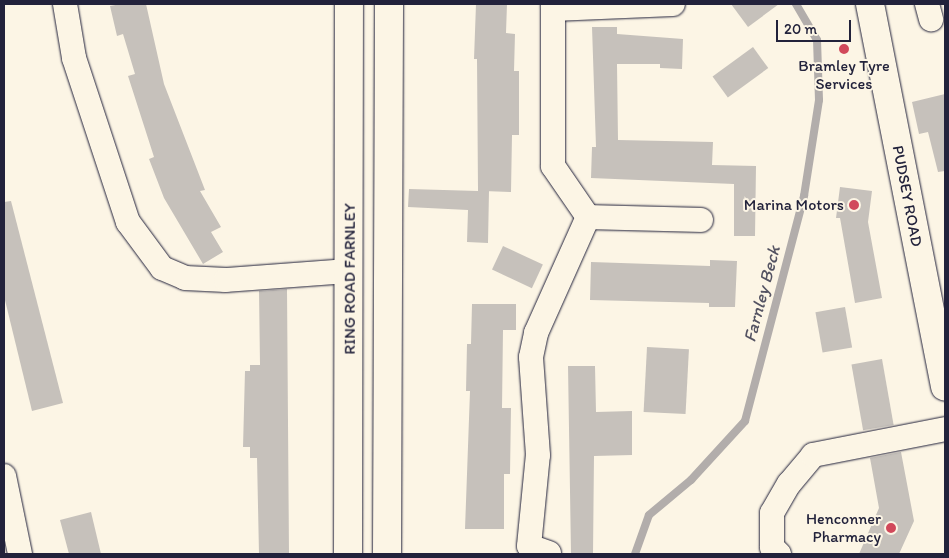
<!DOCTYPE html>
<style>
body{margin:0}
#map{position:relative;width:949px;height:558px;overflow:hidden;background:#fcf5e5;font-family:Itim,sans-serif}
div>[style]{position:absolute}
[style*='--x']{left:calc(var(--x)*1px);top:calc(var(--y)*1px);width:calc(var(--w)*1px);rotate:calc(var(--a)*1deg)}
.stream>*{height:8px;margin:-4px;padding:0 4px;transform-origin:4px;border-radius:4px;background:#b2adab}
.building>*{inset:0;background:#c6c1bb;transform-origin:0 0}
.roads{filter:drop-shadow(0 0 1px #22223b) drop-shadow(0 0 1px #22223b)}
.minor>*{height:24px;margin:-12px;padding:0 12px;transform-origin:12px;border-radius:12px;background:#fcf5e5}
.major>*{height:28px;margin:-14px;padding:0 14px;transform-origin:14px;border-radius:14px;background:#fcf5e5}
.highway>*{height:28px;margin:-14px;padding:0 14px;transform-origin:14px;border-radius:14px;background:#fcf5e5}
.dots>*{width:14px;height:14px;translate:-50% -50%;box-sizing:border-box;border:2px solid #fcf5e5;border-radius:50%}
span{translate:-50% -50%;white-space:nowrap;text-align:center;line-height:1.15;-webkit-text-stroke:4px #fcf5e5;paint-order:stroke}
.poi-label{font-size:16px;color:#22223b}
.right{translate:-100% -50%;text-align:right}
.street-label{font-size:16px;color:#22223b}
.water-label{font-size:18px;color:#545362;font-style:italic}
.frame{position:absolute;inset:0;border:5px solid #22223b;pointer-events:none}
.scale{position:absolute;left:776px;top:20px;width:75px;height:22px;box-sizing:border-box;border:2px solid #22223b;border-top:0;padding-left:6px;font-size:15px;line-height:18px;white-space:nowrap;color:#22223b;-webkit-text-stroke:4px #fcf5e5;paint-order:stroke}
</style>
<div id="map">
<div class="stream">
<i style="--x:635;--y:554;--w:41;--a:-70.3"></i>
<i style="--x:649;--y:515;--w:55;--a:-39.8"></i>
<i style="--x:691;--y:480;--w:80;--a:-47.5"></i>
<i style="--x:745;--y:421;--w:233;--a:-75.3"></i>
<i style="--x:804;--y:196;--w:97;--a:-81.1"></i>
<i style="--x:819;--y:100;--w:60;--a:-91.9"></i>
<i style="--x:817;--y:40;--w:42;--a:-120.3"></i>
</div>
<div class="building">
<i style="clip-path:polygon(121px 4px,146px 4px,164px 84px,205px 190px,200px 191px,221px 227px,211px 232px,223px 252px,203px 264px,164px 198px,149px 159px,154px 157px,128px 76px,135px 74px,123px 34px,117px 36px,110px 6px)"></i>
<i style="clip-path:polygon(476px 4px,507px 4px,506px 33px,515px 34px,514px 71px,519px 71px,519px 135px,512px 135px,511px 192px,484px 191px,489px 191px,488px 243px,467px 242px,468px 210px,408px 207px,409px 189px,478px 191px,477px 59px,474px 59px)"></i>
<i style="clip-path:polygon(731px 4px,779px 4px,748px 27px)"></i>
<i style="clip-path:polygon(592px 27px,617px 27px,617px 34px,683px 39px,682px 69px,660px 68px,660px 64px,617px 64px,618px 140px,713px 142px,712px 165px,756px 166px,755px 236px,734px 236px,734px 184px,591px 178px,592px 147px,596px 147px)"></i>
<i style="left:753px;top:47px;width:26px;height:50px;rotate:54deg"></i>
<i style="clip-path:polygon(945px 94px,945px 171px,938px 172px,928px 132px,919px 134px,912px 102px)"></i>
<i style="clip-path:polygon(840px 187px,872px 191px,868px 222px,882px 298px,855px 303px,840px 218px,836px 218px)"></i>
<i style="clip-path:polygon(11px 201px,63px 403px,32px 411px,4px 296px,4px 202px)"></i>
<i style="left:503px;top:246px;width:44px;height:26px;rotate:25deg"></i>
<i style="clip-path:polygon(710px 260px,737px 261px,735px 307px,709px 307px,709px 303px,590px 300px,591px 262px,710px 266px)"></i>
<i style="clip-path:polygon(287px 289px,289px 554px,259px 554px,257px 458px,250px 458px,250px 447px,243px 447px,245px 371px,250px 371px,250px 365px,260px 365px,259px 291px)"></i>
<i style="clip-path:polygon(472px 304px,516px 304px,516px 330px,503px 330px,502px 408px,511px 408px,510px 474px,504px 474px,504px 529px,465px 529px,470px 391px,466px 391px,467px 344px,471px 344px)"></i>
<i style="left:845px;top:307px;width:41px;height:30px;rotate:80deg"></i>
<i style="left:647px;top:347px;width:42px;height:65px;rotate:3deg"></i>
<i style="left:882px;top:359px;width:67px;height:31px;rotate:80deg"></i>
<i style="clip-path:polygon(568px 366px,595px 366px,596px 412px,632px 411px,632px 455px,594px 456px,593px 554px,571px 554px)"></i>
<i style="clip-path:polygon(901px 452px,914px 521px,899px 554px,859px 554px,879px 508px,870px 458px)"></i>
<i style="clip-path:polygon(91px 512px,101px 554px,69px 554px,60px 520px)"></i>
</div>
<div class="roads">
<div class="minor">
<i style="--x:65;--y:4;--w:55;--a:80.5"></i>
<i style="--x:74;--y:58;--w:173;--a:71.8"></i>
<i style="--x:128;--y:222;--w:57;--a:53.5"></i>
<i style="--x:162;--y:268;--w:25;--a:23"></i>
<i style="--x:185;--y:278;--w:41;--a:2.8"></i>
<i style="--x:226;--y:280;--w:124;--a:-4.2"></i>
<i style="--x:927;--y:4;--w:16;--a:75"></i>
<i style="--x:553;--y:9;--w:120;--a:-2.4"></i>
<i style="--x:588;--y:217;--w:113;--a:1.5"></i>
<i style="--x:4;--y:476;--w:80;--a:78.4"></i>
<i style="--x:549;--y:553;--w:21;--a:-161"></i>
<i style="--x:529;--y:546;--w:91;--a:-84.4"></i>
<i style="--x:538;--y:455;--w:98;--a:-94.1"></i>
<i style="--x:531;--y:357;--w:25;--a:-78"></i>
<i style="--x:536;--y:333;--w:127;--a:-65.9"></i>
<i style="--x:588;--y:217;--w:62;--a:-124.5"></i>
<i style="--x:553;--y:166;--w:162;--a:-90"></i>
<i style="--x:779;--y:554;--w:10;--a:-135"></i>
<i style="--x:772;--y:547;--w:34;--a:-90"></i>
<i style="--x:772;--y:513;--w:34;--a:-60"></i>
<i style="--x:789;--y:484;--w:38;--a:-50"></i>
<i style="--x:813;--y:455;--w:135;--a:-11.1"></i>
</div>
<div class="major">
<i style="--x:870;--y:4;--w:390;--a:78.9"></i>
</div>
<div class="highway">
<i style="--x:348;--y:554;--w:550;--a:-89.9"></i>
<i style="--x:387;--y:554;--w:550;--a:-89.79"></i>
</div>
</div>
<div class="dots">
<i style="left:844px;top:49px;background:#d1495b"></i>
<i style="left:854px;top:205px;background:#d1495b"></i>
<i style="left:891px;top:528px;background:#d1495b"></i>
</div>
<div class="poi-label">
<span style="left:844px;top:75px">Bramley Tyre<br>Services</span>
<span class="right" style="left:844px;top:205px">Marina Motors</span>
<span class="right" style="left:881px;top:528px">Henconner<br>Pharmacy</span>
</div>
<div class="street-label">
<span style="left:907px;top:196px;rotate:79deg">PUDSEY ROAD</span>
<span style="left:350px;top:279px;rotate:-90deg">RING ROAD FARNLEY</span>
</div>
<div class="water-label">
<span style="left:762px;top:294px;rotate:-75deg">Farnley Beck</span>
</div>
<div class="frame"></div>
<div class="scale">20 m</div>
</div>
